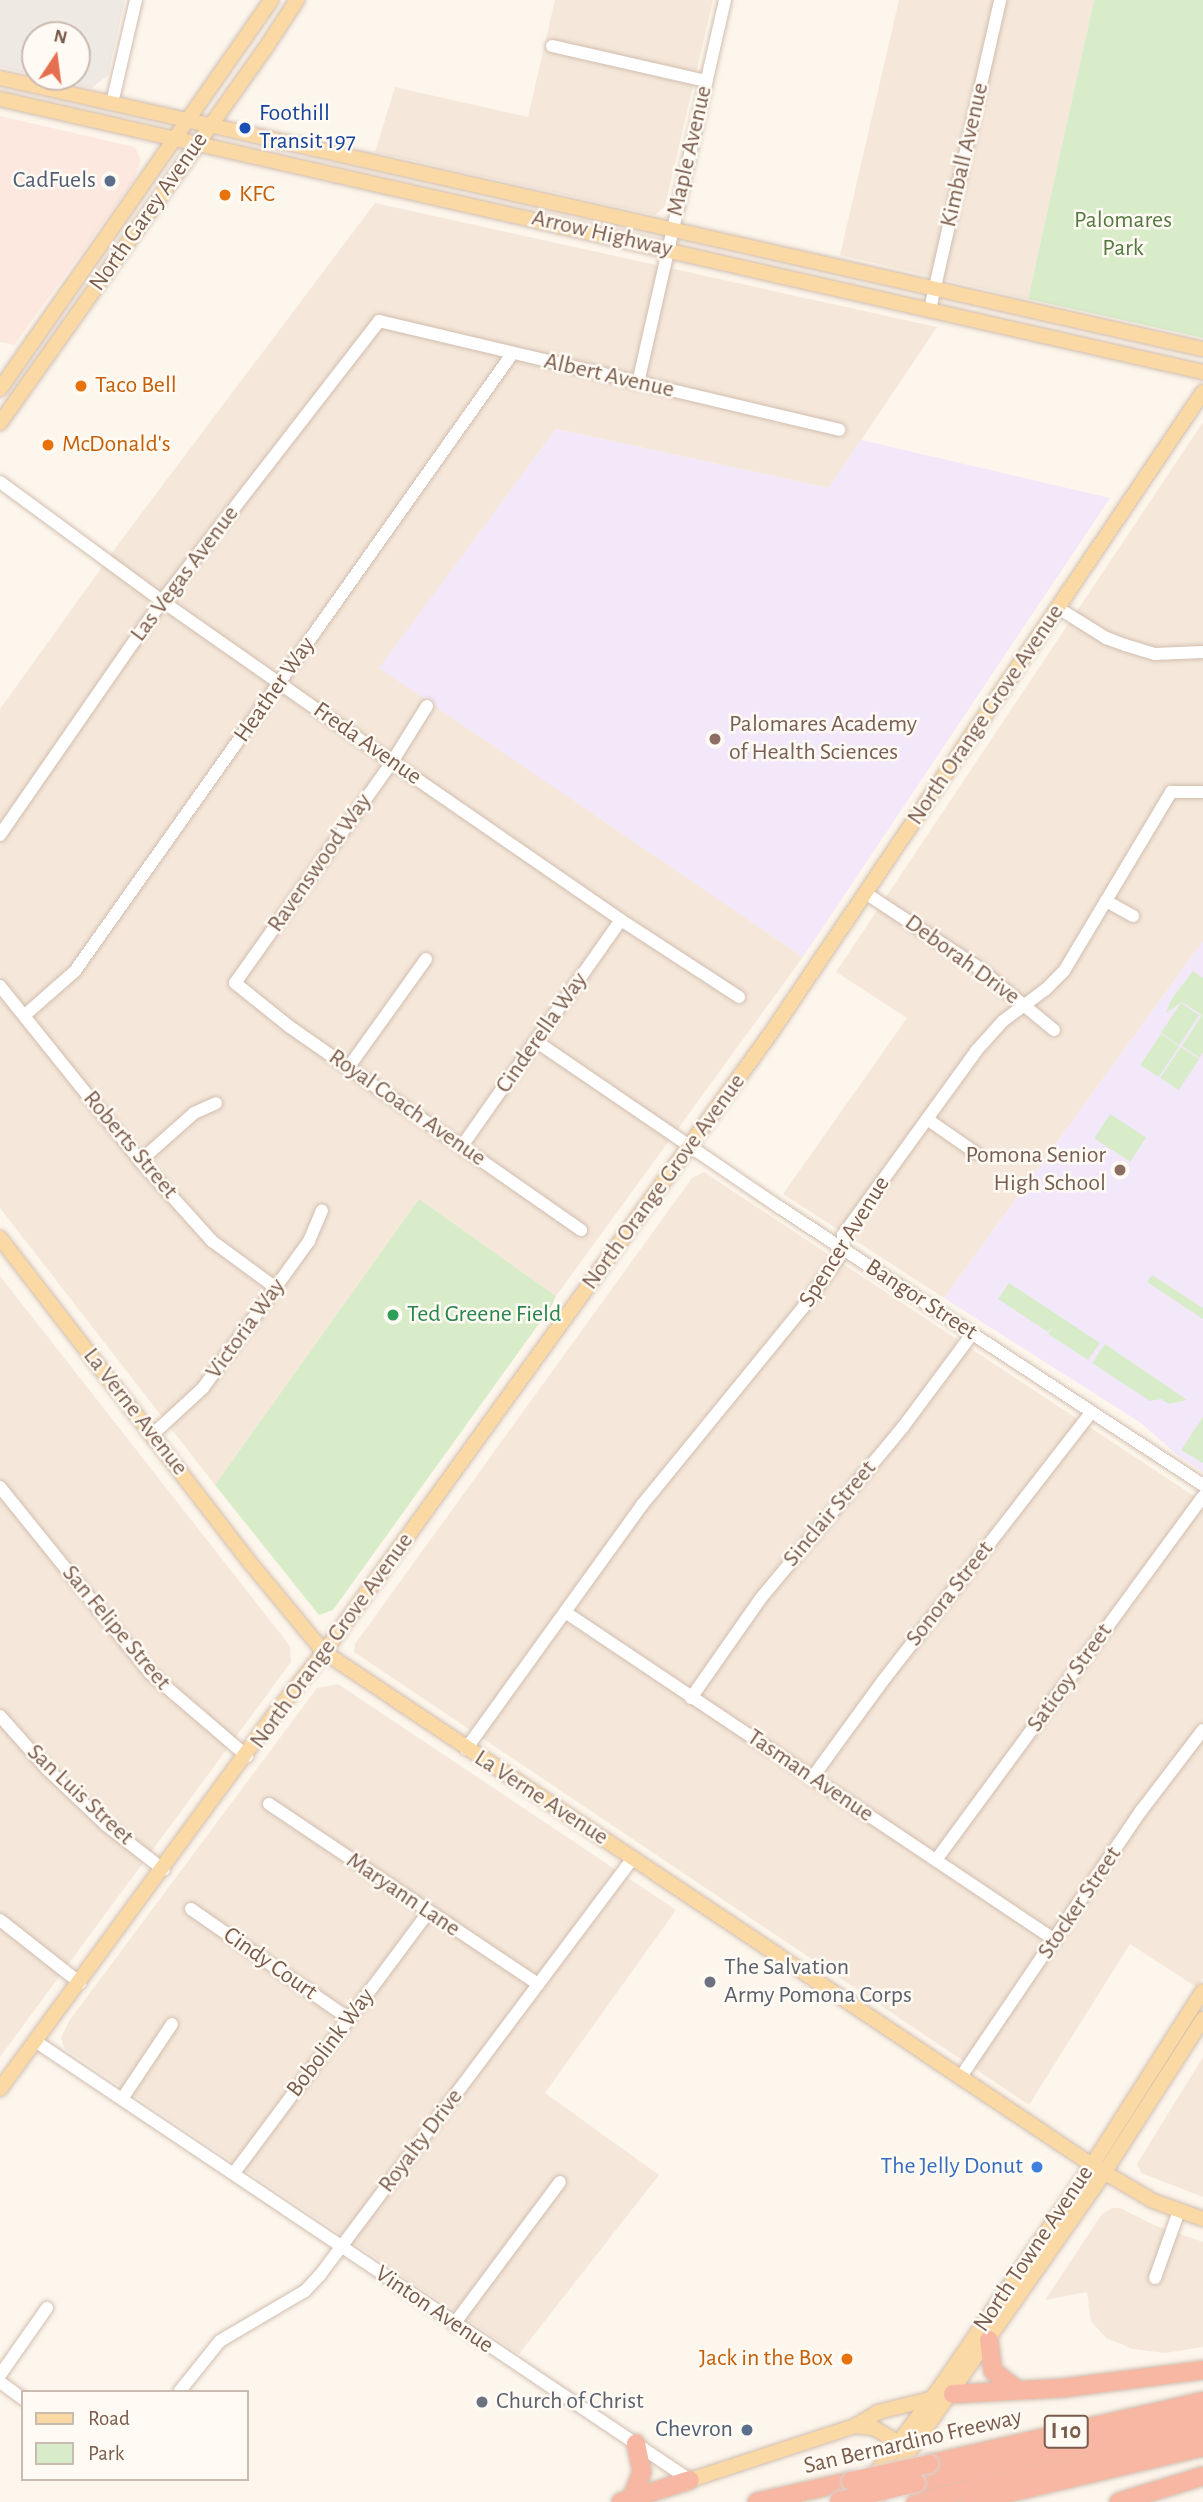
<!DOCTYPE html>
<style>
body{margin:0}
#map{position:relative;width:1203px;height:2502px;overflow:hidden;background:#fdf6ec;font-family:"Alegreya Sans",sans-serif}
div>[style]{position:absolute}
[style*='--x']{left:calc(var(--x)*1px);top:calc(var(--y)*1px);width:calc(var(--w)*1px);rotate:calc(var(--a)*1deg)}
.residential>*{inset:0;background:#f5e8da}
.commercial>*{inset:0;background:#fde8e0}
.industrial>*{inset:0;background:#efe9e4}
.education>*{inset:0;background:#f3e8fa}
.green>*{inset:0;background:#d8ecc9;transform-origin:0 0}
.roads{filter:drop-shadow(0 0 2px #d1beb0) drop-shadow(0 0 2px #d1beb0)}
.minor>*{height:12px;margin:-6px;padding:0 6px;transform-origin:6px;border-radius:6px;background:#fff}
.major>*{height:14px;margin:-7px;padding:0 7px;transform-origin:7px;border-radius:7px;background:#fbd9a5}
.highway>*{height:18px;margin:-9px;padding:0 9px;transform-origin:9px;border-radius:9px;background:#f7b7a3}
.bridges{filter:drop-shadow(0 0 2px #dad1cd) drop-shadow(0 0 2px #dad1cd)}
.highway-bridge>*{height:18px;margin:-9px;padding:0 9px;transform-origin:9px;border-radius:9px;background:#f7b7a3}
.dots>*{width:19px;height:19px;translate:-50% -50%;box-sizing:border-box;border:4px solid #fffaf3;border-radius:50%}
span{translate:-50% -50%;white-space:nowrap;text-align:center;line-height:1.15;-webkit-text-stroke:5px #fffaf3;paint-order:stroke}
.shield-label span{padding:2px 5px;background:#fffaf3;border:2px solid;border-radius:5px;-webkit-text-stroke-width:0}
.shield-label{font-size:23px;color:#7a5c4d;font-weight:700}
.transit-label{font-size:24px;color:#164399}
.left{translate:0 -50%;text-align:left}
.street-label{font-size:24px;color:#7a5c4d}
.service-label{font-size:24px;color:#4e5e75}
.right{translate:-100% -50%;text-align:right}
.food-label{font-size:24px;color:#c56008}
.park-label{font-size:24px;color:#537a41}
.education-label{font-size:24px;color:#785e54}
.leisure-label{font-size:24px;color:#27864d}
.worship-label{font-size:24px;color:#5b616d}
.shop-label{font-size:24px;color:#366cbe}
.legend{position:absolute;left:21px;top:2390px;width:228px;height:91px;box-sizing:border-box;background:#fffaf3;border:2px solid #cabbb1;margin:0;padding:9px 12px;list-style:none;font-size:21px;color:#7a5c4d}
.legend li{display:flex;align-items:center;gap:14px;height:35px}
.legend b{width:35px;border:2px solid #cabbb1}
.north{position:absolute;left:21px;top:21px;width:70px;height:70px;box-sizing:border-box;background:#fffaf3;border:2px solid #cabbb1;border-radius:50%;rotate:13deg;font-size:19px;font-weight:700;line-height:28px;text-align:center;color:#7a5c4d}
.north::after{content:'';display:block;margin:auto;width:24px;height:32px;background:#e76f51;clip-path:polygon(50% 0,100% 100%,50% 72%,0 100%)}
</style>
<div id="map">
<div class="residential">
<i style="clip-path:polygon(555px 0,713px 0,665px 206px,655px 215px,375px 152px,395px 87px,528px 117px)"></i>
<i style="clip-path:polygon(899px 0,1094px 0,1028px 299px,840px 255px)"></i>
<i style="clip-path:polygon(375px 203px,937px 327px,829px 488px,556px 429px,380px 668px,803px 957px,556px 1296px,419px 1199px,215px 1485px,0 1208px,0 709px,125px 535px)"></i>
<i style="clip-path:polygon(1203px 422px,1203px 941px,944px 1298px,783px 1194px,907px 1018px,836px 972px)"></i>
<i style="clip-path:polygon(704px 1172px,1203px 1502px,1203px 1978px,1196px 1987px,1130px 1944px,1029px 2105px,354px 1652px,355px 1644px,692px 1178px)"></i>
<i style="clip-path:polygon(0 1276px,290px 1646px,291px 1662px,0 2057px)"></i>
<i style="clip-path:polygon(338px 1684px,676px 1910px,545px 2093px,659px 2175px,519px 2354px,64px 2048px,61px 2038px,69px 2021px,317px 1688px)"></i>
<i style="clip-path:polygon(1203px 2057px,1203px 2197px,1141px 2173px,1137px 2164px)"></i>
<i style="clip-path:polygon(1112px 2208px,1120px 2208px,1154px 2225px,1203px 2242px,1203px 2347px,1165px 2353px,1133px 2349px,1106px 2338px,1091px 2321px,1087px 2292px,1045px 2300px,1102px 2214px)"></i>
</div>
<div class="commercial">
<i style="clip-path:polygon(0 116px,135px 147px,141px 160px,133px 182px,14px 345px,0 342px)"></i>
</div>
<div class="industrial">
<i style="clip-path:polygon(0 0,125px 0,108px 75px,92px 88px,46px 77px,77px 77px,77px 35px,35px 35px,35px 75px,0 67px)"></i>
</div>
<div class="education">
<i style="clip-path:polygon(556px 429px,829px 488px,861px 440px,1110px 498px,803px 957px,379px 668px)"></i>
<i style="clip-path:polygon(1203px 941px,1203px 1472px,1176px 1454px,1141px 1423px,944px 1298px)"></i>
</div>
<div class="green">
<i style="clip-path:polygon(1094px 0,1203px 0,1203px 338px,1028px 299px)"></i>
<i style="clip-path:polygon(1193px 971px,1203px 978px,1203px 1052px,1200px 1058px,1182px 1046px,1202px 1015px,1182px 1002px,1166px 1013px,1171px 1000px)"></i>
<i style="left:1181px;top:1003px;width:22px;height:36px;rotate:34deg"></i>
<i style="left:1161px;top:1034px;width:22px;height:37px;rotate:34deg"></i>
<i style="left:1181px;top:1047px;width:22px;height:37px;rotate:34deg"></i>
<i style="left:1110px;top:1114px;width:43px;height:29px;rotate:33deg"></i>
<i style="clip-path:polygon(419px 1199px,556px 1296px,551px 1307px,333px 1610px,319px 1615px,215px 1485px)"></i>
<i style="clip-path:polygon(1152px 1275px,1203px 1308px,1203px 1319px,1147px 1282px)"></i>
<i style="clip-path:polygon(1009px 1283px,1100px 1343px,1088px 1360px,1048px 1334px,1054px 1325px,1048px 1332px,998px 1299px)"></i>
<i style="clip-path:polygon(1105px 1344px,1187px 1400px,1169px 1404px,1161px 1399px,1150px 1401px,1092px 1363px)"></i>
<i style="clip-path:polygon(1203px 1417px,1203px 1463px,1181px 1450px)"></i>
</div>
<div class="roads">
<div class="minor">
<i style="--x:552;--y:46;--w:158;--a:12.8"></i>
<i style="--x:112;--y:103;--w:106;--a:-76.9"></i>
<i style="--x:930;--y:309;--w:317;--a:-77.2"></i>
<i style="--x:638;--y:383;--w:393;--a:-77.2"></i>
<i style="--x:0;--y:482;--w:201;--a:36.3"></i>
<i style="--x:162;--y:601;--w:281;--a:35"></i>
<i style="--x:392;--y:762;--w:278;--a:34.6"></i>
<i style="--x:621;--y:920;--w:141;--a:33.1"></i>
<i style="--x:1058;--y:608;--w:57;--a:32"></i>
<i style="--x:1106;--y:638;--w:20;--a:20"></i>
<i style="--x:1125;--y:645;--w:31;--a:17"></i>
<i style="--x:1155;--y:654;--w:48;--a:-2.4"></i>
<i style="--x:427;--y:706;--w:66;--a:122"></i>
<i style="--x:392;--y:762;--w:271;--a:125.4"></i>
<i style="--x:235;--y:983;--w:70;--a:38.7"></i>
<i style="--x:290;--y:1027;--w:355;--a:34.9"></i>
<i style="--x:0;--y:835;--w:285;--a:-55.3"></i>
<i style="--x:162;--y:601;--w:354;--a:-52.2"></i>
<i style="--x:379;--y:321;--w:473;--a:13.3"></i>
<i style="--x:867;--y:894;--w:131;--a:33.4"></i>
<i style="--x:976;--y:966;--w:101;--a:39.4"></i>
<i style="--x:1106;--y:901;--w:31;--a:29"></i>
<i style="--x:0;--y:986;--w:224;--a:51.3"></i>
<i style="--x:140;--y:1161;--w:108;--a:48"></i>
<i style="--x:212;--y:1241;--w:79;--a:36.3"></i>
<i style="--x:25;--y:1015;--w:67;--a:-41.3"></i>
<i style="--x:75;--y:971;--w:756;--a:-54.69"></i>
<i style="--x:537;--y:1042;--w:293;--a:34.3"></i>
<i style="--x:779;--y:1207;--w:507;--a:33.25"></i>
<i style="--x:348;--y:1068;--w:134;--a:-54.4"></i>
<i style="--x:927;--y:1119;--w:60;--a:34.8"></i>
<i style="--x:462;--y:1146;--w:276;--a:-54.9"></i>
<i style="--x:140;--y:1161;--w:72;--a:-41.6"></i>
<i style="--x:194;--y:1113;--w:24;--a:-24"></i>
<i style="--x:153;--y:1434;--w:68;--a:-42.6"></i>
<i style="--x:203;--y:1388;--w:181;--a:-54.2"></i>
<i style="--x:309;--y:1241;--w:33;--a:-67"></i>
<i style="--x:0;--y:1487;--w:239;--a:51.1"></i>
<i style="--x:150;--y:1673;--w:128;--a:40.6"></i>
<i style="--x:565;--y:1612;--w:590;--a:33.8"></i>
<i style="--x:691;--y:1698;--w:122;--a:-55"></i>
<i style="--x:761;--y:1598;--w:222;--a:-50.3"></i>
<i style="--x:903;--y:1427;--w:116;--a:-53.4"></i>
<i style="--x:0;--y:1716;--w:71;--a:48.4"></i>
<i style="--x:47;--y:1769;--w:81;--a:43.5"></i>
<i style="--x:106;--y:1825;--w:73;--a:37.8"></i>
<i style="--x:466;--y:1749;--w:301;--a:-54.2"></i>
<i style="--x:642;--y:1505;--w:253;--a:-50.8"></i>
<i style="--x:802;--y:1309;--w:72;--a:-54.6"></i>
<i style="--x:844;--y:1250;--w:15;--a:-94"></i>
<i style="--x:843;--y:1235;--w:227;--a:-54.1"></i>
<i style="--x:976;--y:1051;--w:40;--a:-48"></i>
<i style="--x:1003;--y:1021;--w:54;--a:-36.7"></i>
<i style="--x:1046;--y:989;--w:25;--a:-45"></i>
<i style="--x:1064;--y:971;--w:209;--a:-59.1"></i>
<i style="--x:1171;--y:792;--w:32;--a:0"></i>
<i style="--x:812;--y:1778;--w:119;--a:-53.9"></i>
<i style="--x:882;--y:1682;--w:341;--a:-52.2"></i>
<i style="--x:269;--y:1804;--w:324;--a:33.8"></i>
<i style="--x:936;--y:1860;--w:451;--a:-53.7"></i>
<i style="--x:191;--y:1909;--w:193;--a:34.8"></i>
<i style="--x:0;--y:1920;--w:102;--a:38.2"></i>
<i style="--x:35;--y:2041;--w:789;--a:33.83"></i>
<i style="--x:960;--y:2078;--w:323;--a:-55.9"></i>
<i style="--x:1141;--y:1811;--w:102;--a:-52.6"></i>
<i style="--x:122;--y:2099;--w:90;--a:-56.3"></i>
<i style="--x:234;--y:2173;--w:324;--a:-53.3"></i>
<i style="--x:1155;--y:2278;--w:71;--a:-70.3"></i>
<i style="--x:454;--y:2324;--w:177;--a:-53.3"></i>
<i style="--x:0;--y:2375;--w:82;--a:-55"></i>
<i style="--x:0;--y:2382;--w:29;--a:36"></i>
<i style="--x:179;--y:2392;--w:65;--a:-51.2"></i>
<i style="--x:220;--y:2341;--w:99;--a:-30.5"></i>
<i style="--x:305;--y:2291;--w:22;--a:-47"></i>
<i style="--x:320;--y:2275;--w:521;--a:-53.11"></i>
</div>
<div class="major">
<i style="--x:0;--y:78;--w:1233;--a:12.7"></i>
<i style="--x:0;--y:99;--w:1234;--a:12.79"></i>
<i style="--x:0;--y:389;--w:474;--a:-55.1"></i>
<i style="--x:0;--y:423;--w:458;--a:-54.7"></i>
<i style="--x:265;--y:49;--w:59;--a:-56.9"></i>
<i style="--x:0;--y:1238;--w:413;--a:52.4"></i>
<i style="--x:252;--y:1565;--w:113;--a:50.4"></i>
<i style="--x:324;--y:1652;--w:924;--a:33.74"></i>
<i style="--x:1092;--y:2165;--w:71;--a:30.5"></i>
<i style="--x:1153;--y:2201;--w:53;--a:19.8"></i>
<i style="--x:0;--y:2089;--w:464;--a:-53.8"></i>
<i style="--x:274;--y:1715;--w:80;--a:-51.6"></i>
<i style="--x:324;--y:1652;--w:764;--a:-54.17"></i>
<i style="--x:771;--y:1033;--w:773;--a:-56.02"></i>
<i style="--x:855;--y:2426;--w:19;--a:6"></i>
<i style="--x:874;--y:2428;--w:27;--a:31"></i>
<i style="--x:690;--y:2480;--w:174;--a:-18.1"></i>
<i style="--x:855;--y:2426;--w:27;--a:-31"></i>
<i style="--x:878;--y:2412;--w:55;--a:-13.8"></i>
<i style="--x:870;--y:2481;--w:122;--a:-53.3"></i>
<i style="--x:943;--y:2383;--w:264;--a:-55.6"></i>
<i style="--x:1092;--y:2165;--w:206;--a:-57.5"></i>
<i style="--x:874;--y:2502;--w:401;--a:-55"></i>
<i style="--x:1104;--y:2173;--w:183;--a:-57.3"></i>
</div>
<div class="highway">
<i style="--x:989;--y:2340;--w:31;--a:83"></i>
<i style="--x:993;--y:2371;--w:31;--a:38"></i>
<i style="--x:953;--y:2394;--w:110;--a:-3.1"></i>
<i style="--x:1063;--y:2388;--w:141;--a:-7.3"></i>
<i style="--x:929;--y:2464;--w:281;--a:-12.9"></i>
<i style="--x:916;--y:2483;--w:295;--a:-13.1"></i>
<i style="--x:631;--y:2499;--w:29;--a:-68"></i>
<i style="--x:642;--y:2472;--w:29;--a:-102"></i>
<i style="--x:621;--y:2502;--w:72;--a:-17.7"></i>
<i style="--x:757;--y:2502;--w:96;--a:-12.6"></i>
<i style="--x:916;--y:2502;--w:295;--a:-13.3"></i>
<i style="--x:970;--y:2502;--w:239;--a:-13.3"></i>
<i style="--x:1119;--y:2502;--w:88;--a:-17.2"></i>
</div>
</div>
<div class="bridges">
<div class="highway-bridge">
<i style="--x:851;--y:2481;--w:80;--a:-12.3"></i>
<i style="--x:839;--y:2501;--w:79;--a:-13.2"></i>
</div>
</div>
<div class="dots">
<i style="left:245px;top:128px;background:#1a4fb4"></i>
<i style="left:110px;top:181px;background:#5c6f8a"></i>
<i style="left:225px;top:195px;background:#e8710a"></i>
<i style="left:81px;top:386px;background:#e8710a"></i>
<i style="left:48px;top:445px;background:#e8710a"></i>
<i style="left:715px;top:739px;background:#8d6e63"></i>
<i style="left:1120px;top:1170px;background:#8d6e63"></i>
<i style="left:393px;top:1315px;background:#2e9e5b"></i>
<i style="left:710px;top:1982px;background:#6b7280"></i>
<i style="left:1037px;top:2167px;background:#3f7fe0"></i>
<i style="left:847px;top:2359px;background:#e8710a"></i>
<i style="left:482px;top:2402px;background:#6b7280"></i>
<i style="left:747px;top:2430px;background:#5c6f8a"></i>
</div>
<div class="shield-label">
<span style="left:1066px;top:2432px">I 10</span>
</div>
<div class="transit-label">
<span class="left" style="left:259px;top:128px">Foothill<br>Transit 197</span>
</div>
<div class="street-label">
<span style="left:690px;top:151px;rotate:-77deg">Maple Avenue</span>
<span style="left:965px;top:155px;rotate:-77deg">Kimball Avenue</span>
<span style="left:149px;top:212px;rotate:-55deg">North Garey Avenue</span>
<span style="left:602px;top:234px;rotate:13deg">Arrow Highway</span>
<span style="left:609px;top:376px;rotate:13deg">Albert Avenue</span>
<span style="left:185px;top:574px;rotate:-53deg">Las Vegas Avenue</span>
<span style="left:275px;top:690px;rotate:-55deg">Heather Way</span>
<span style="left:986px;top:715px;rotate:-56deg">North Orange Grove Avenue</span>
<span style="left:367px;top:744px;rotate:35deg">Freda Avenue</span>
<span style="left:320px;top:863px;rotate:-55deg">Ravenswood Way</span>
<span style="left:962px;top:960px;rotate:36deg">Deborah Drive</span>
<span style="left:542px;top:1033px;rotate:-55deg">Cinderella Way</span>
<span style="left:407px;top:1108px;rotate:35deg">Royal Coach Avenue</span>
<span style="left:130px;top:1145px;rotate:50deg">Roberts Street</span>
<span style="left:664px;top:1182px;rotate:-54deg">North Orange Grove Avenue</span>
<span style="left:845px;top:1242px;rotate:-58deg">Spencer Avenue</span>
<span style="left:921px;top:1300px;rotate:33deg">Bangor Street</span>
<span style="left:246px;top:1329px;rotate:-54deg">Victoria Way</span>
<span style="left:135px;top:1412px;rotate:52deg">La Verne Avenue</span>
<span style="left:830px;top:1514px;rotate:-50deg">Sinclair Street</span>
<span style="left:950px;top:1594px;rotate:-52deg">Sonora Street</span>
<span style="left:116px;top:1628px;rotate:50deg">San Felipe Street</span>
<span style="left:332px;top:1641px;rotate:-54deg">North Orange Grove Avenue</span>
<span style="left:1070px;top:1678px;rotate:-54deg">Saticoy Street</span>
<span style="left:810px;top:1776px;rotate:34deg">Tasman Avenue</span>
<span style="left:80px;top:1795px;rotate:43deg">San Luis Street</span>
<span style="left:541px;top:1798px;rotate:33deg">La Verne Avenue</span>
<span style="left:403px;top:1895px;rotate:34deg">Maryann Lane</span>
<span style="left:1080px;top:1903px;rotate:-56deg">Stocker Street</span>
<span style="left:270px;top:1964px;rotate:35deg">Cindy Court</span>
<span style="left:331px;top:2043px;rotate:-53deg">Bobolink Way</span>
<span style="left:421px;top:2141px;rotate:-53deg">Royalty Drive</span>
<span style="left:1034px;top:2249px;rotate:-56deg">North Towne Avenue</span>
<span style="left:434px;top:2310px;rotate:34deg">Vinton Avenue</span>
<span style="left:913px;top:2442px;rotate:-13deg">San Bernardino Freeway</span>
</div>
<div class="service-label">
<span class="right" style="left:96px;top:181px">CadFuels</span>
<span class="right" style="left:733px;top:2430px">Chevron</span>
</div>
<div class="food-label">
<span class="left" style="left:239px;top:195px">KFC</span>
<span class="left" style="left:95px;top:386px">Taco Bell</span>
<span class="left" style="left:62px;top:445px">McDonald's</span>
<span class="right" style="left:833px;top:2359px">Jack in the Box</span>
</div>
<div class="park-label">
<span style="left:1123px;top:235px">Palomares<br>Park</span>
</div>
<div class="education-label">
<span class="left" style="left:729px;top:739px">Palomares Academy<br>of Health Sciences</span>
<span class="right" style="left:1106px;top:1170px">Pomona Senior<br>High School</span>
</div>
<div class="leisure-label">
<span class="left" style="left:407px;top:1315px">Ted Greene Field</span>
</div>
<div class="worship-label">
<span class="left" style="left:724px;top:1982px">The Salvation<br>Army Pomona Corps</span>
<span class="left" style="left:496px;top:2402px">Church of Christ</span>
</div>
<div class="shop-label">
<span class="right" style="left:1023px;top:2167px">The Jelly Donut</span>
</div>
<ul class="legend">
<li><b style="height:9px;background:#fbd9a5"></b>Road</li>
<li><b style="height:19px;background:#d8ecc9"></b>Park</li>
</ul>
<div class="north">N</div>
</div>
